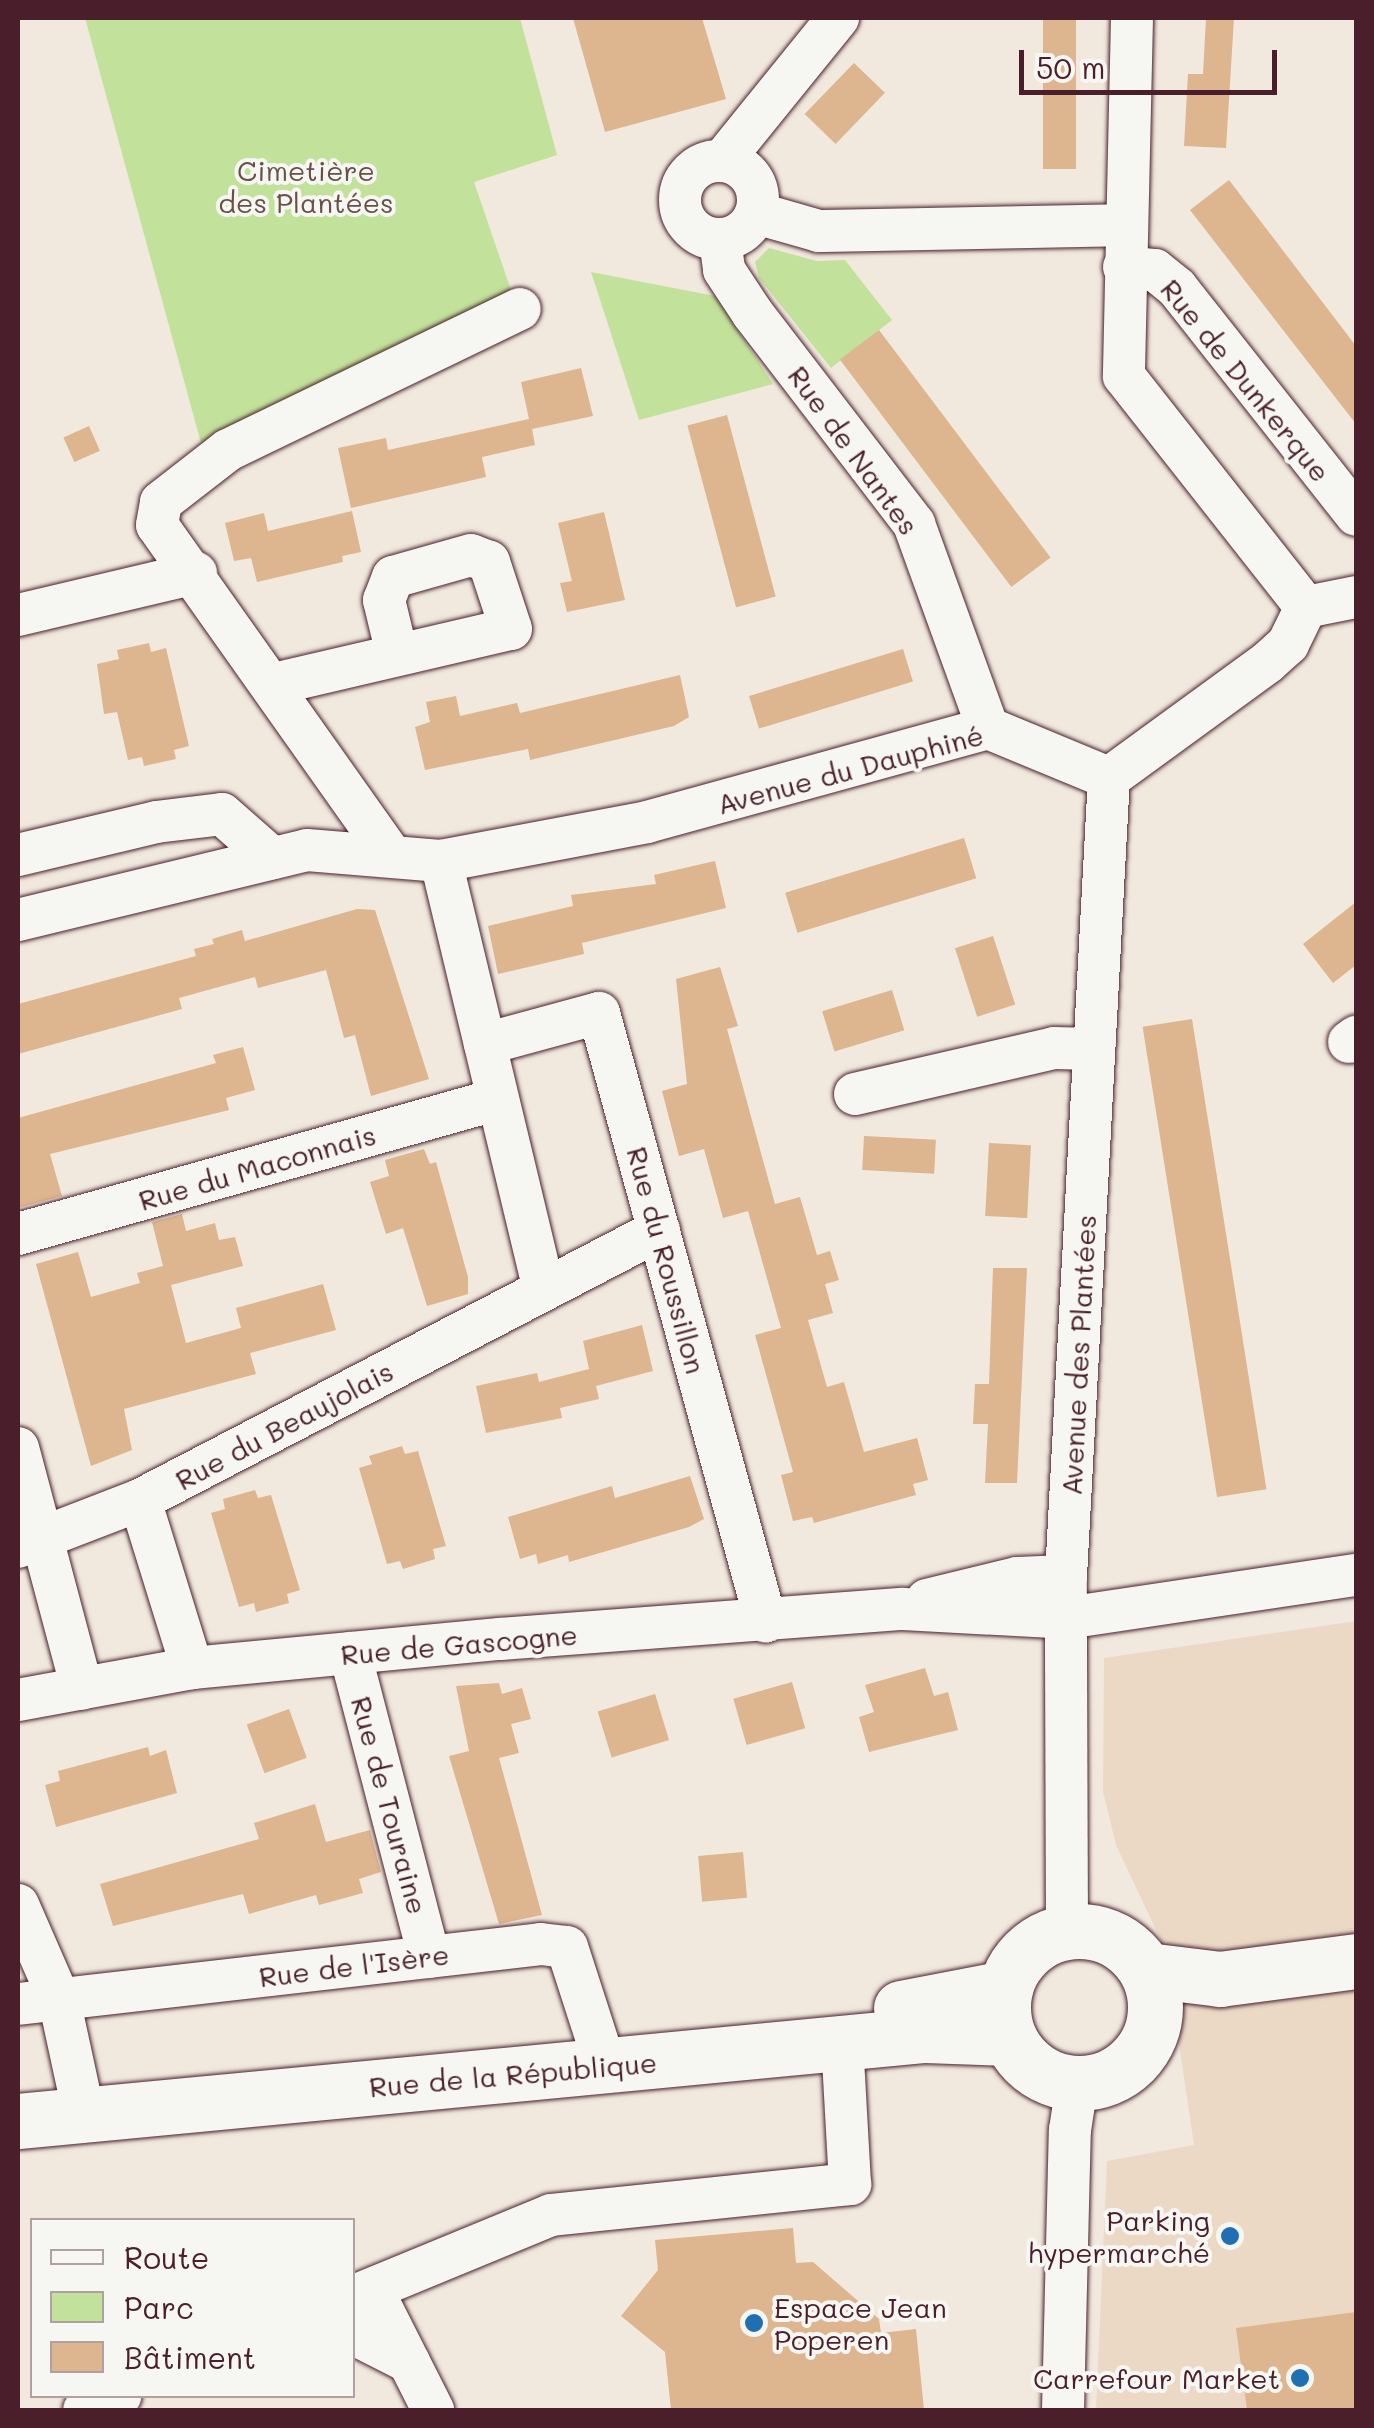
<!DOCTYPE html>
<meta charset="utf-8">
<style>
body{margin:0}
#map{position:relative;width:1374px;height:2428px;overflow:hidden;background:#f1e9de;font-family:Mali,sans-serif}
div>[style]{position:absolute}
[style*='--x']{left:calc(var(--x)*1px);top:calc(var(--y)*1px);width:calc(var(--w)*1px);rotate:calc(var(--a)*1deg)}
.built>*{inset:0;background:#ebd9c6}
.green>*{inset:0;background:#c2e29b}
.building>*{inset:0;background:#ddb58e;transform-origin:0 0}
.roads{filter:drop-shadow(0 0 2px #4a1f2b) drop-shadow(0 0 2px #4a1f2b)}
.minor>*{height:42px;margin:-21px;padding:0 21px;transform-origin:21px;border-radius:21px;background:#f6f6f2}
.minor>.ring{margin:-21px;padding:0;box-sizing:content-box;background:none;border:42px solid #f6f6f2;border-radius:50%}
.major>*{height:55px;margin:-27.5px;padding:0 27.5px;transform-origin:27.5px;border-radius:27.5px;background:#f6f6f2}
.major>.ring{margin:-27.5px;padding:0;box-sizing:content-box;background:none;border:55px solid #f6f6f2;border-radius:50%}
.dots>*{width:28px;height:28px;translate:-50% -50%;box-sizing:border-box;border:5px solid #f6f6f2;border-radius:50%}
span{translate:-50% -50%;white-space:nowrap;text-align:center;line-height:1.15;-webkit-text-stroke:8px #f6f6f2;paint-order:stroke}
.park-label{font-size:28px;color:#685047}
.street-label{font-size:28px;color:#4a1f2b}
.poi-label{font-size:28px;color:#4a1f2b}
.right{translate:-100% -50%;text-align:right}
.left{translate:0 -50%;text-align:left}
.frame{position:absolute;inset:0;border:20px solid #4a1f2b;pointer-events:none}
.legend{position:absolute;left:30px;top:2218px;width:325px;height:180px;box-sizing:border-box;background:#f6f6f2;border:2px solid #b1a0a2;margin:0;padding:12px 18px;list-style:none;font-size:30px;color:#4a1f2b}
.legend li{display:flex;align-items:center;gap:20px;height:50px}
.legend b{width:50px;border:2px solid #b1a0a2}
.scale{position:absolute;left:1019px;top:50px;width:258px;height:45px;box-sizing:border-box;border:5px solid #4a1f2b;border-top:0;padding-left:12px;font-size:30px;line-height:35px;white-space:nowrap;color:#4a1f2b;-webkit-text-stroke:8px #f6f6f2;paint-order:stroke}
</style>
<div id="map">
<div class="built">
<i style="clip-path:polygon(1356px 1621px,1356px 2410px,1096px 2410px,1107px 2161px,1194px 2145px,1165px 1949px,1116px 1845px,1103px 1792px,1104px 1658px)"></i>
</div>
<div class="green">
<i style="clip-path:polygon(85px 18px,520px 18px,557px 155px,474px 182px,512px 293px,201px 443px)"></i>
<i style="clip-path:polygon(769px 248px,817px 261px,845px 260px,892px 320px,831px 368px,759px 278px,755px 262px)"></i>
<i style="clip-path:polygon(591px 272px,715px 296px,773px 384px,639px 420px)"></i>
</div>
<div class="building">
<i style="clip-path:polygon(573px 18px,702px 18px,726px 99px,605px 132px)"></i>
<i style="left:1043px;top:18px;width:33px;height:151px"></i>
<i style="clip-path:polygon(1206px 18px,1234px 18px,1226px 148px,1184px 146px,1188px 74px,1203px 74px)"></i>
<i style="left:854px;top:63px;width:43px;height:71px;rotate:44deg"></i>
<i style="clip-path:polygon(1229px 180px,1356px 346px,1356px 424px,1190px 210px)"></i>
<i style="left:879px;top:330px;width:285px;height:49px;rotate:53deg"></i>
<i style="clip-path:polygon(581px 368px,593px 416px,532px 429px,535px 445px,482px 457px,486px 477px,351px 508px,338px 448px,386px 438px,388px 450px,529px 419px,521px 382px)"></i>
<i style="left:727px;top:415px;width:188px;height:41px;rotate:75deg"></i>
<i style="left:89px;top:426px;width:27px;height:28px;rotate:66deg"></i>
<i style="clip-path:polygon(352px 511px,361px 552px,342px 556px,343px 562px,257px 582px,251px 558px,234px 561px,225px 523px,264px 513px,268px 531px)"></i>
<i style="clip-path:polygon(604px 512px,625px 600px,567px 612px,560px 583px,572px 581px,558px 523px)"></i>
<i style="clip-path:polygon(149px 643px,151px 652px,166px 648px,189px 746px,174px 750px,176px 759px,144px 766px,142px 757px,128px 760px,117px 712px,104px 714px,97px 664px,119px 659px,117px 650px)"></i>
<i style="left:903px;top:649px;width:34px;height:161px;rotate:73deg"></i>
<i style="clip-path:polygon(680px 675px,689px 717px,674px 726px,530px 760px,528px 749px,425px 770px,415px 727px,430px 722px,426px 702px,456px 696px,460px 716px,517px 703px,520px 713px)"></i>
<i style="left:964px;top:838px;width:42px;height:187px;rotate:73deg"></i>
<i style="clip-path:polygon(715px 861px,726px 908px,582px 943px,584px 954px,498px 974px,488px 926px,573px 906px,571px 895px,656px 884px,654px 875px)"></i>
<i style="clip-path:polygon(1356px 902px,1356px 965px,1333px 983px,1303px 944px)"></i>
<i style="clip-path:polygon(357px 909px,375px 910px,429px 1079px,371px 1096px,355px 1035px,344px 1038px,326px 970px,258px 988px,255px 977px,179px 998px,182px 1009px,18px 1054px,18px 1004px,196px 956px,194px 949px,214px 944px,212px 939px,242px 930px,245px 941px)"></i>
<i style="left:993px;top:936px;width:72px;height:40px;rotate:72deg"></i>
<i style="clip-path:polygon(720px 967px,738px 1026px,727px 1029px,775px 1204px,800px 1197px,817px 1255px,830px 1251px,839px 1280px,825px 1284px,833px 1313px,808px 1320px,827px 1387px,844px 1382px,864px 1452px,917px 1438px,928px 1480px,913px 1484px,916px 1495px,814px 1523px,812px 1517px,793px 1521px,781px 1475px,793px 1472px,755px 1335px,781px 1328px,748px 1211px,723px 1218px,704px 1149px,679px 1156px,662px 1091px,687px 1084px,676px 979px)"></i>
<i style="left:892px;top:990px;width:42px;height:73px;rotate:73deg"></i>
<i style="left:1192px;top:1019px;width:476px;height:50px;rotate:81deg"></i>
<i style="clip-path:polygon(243px 1047px,255px 1090px,226px 1098px,229px 1110px,50px 1154px,62px 1196px,18px 1208px,18px 1118px,216px 1063px,213px 1055px)"></i>
<i style="left:864px;top:1136px;width:72px;height:34px;rotate:3deg"></i>
<i style="left:989px;top:1143px;width:42px;height:73px;rotate:3deg"></i>
<i style="clip-path:polygon(424px 1149px,430px 1164px,436px 1162px,468px 1277px,468px 1294px,427px 1306px,403px 1228px,386px 1234px,370px 1182px,389px 1176px,385px 1160px)"></i>
<i style="clip-path:polygon(182px 1214px,186px 1231px,215px 1223px,219px 1240px,235px 1237px,243px 1266px,171px 1285px,186px 1343px,241px 1328px,236px 1308px,323px 1284px,336px 1330px,250px 1353px,256px 1374px,124px 1409px,132px 1450px,91px 1466px,36px 1264px,78px 1252px,91px 1297px,140px 1283px,137px 1273px,163px 1266px,152px 1222px)"></i>
<i style="clip-path:polygon(993px 1268px,1027px 1268px,1017px 1483px,985px 1483px,988px 1424px,973px 1424px,975px 1384px,989px 1384px)"></i>
<i style="clip-path:polygon(642px 1325px,653px 1371px,596px 1386px,599px 1399px,560px 1408px,562px 1418px,486px 1433px,476px 1386px,537px 1373px,539px 1382px,589px 1369px,583px 1341px)"></i>
<i style="clip-path:polygon(402px 1446px,405px 1454px,418px 1451px,446px 1546px,433px 1549px,435px 1559px,403px 1569px,400px 1561px,387px 1564px,359px 1468px,372px 1464px,369px 1456px)"></i>
<i style="clip-path:polygon(690px 1476px,704px 1519px,689px 1527px,569px 1562px,568px 1555px,538px 1564px,536px 1554px,520px 1559px,508px 1517px,612px 1486px,615px 1498px)"></i>
<i style="clip-path:polygon(255px 1490px,258px 1498px,271px 1495px,300px 1590px,287px 1594px,289px 1603px,256px 1612px,254px 1603px,239px 1607px,211px 1513px,225px 1509px,223px 1499px)"></i>
<i style="clip-path:polygon(925px 1668px,934px 1696px,948px 1692px,958px 1730px,869px 1752px,859px 1717px,874px 1712px,865px 1685px)"></i>
<i style="left:792px;top:1682px;width:48px;height:61px;rotate:74deg"></i>
<i style="clip-path:polygon(499px 1683px,502px 1694px,522px 1688px,531px 1719px,511px 1724px,519px 1753px,499px 1758px,542px 1915px,499px 1924px,449px 1756px,469px 1751px,456px 1686px)"></i>
<i style="left:655px;top:1694px;width:48px;height:60px;rotate:73deg"></i>
<i style="left:289px;top:1709px;width:52px;height:45px;rotate:70deg"></i>
<i style="clip-path:polygon(148px 1747px,150px 1756px,166px 1750px,177px 1793px,56px 1827px,45px 1785px,60px 1781px,58px 1771px)"></i>
<i style="clip-path:polygon(315px 1804px,326px 1842px,370px 1830px,381px 1872px,359px 1879px,363px 1893px,319px 1905px,316px 1895px,249px 1914px,243px 1894px,113px 1926px,100px 1884px,259px 1839px,254px 1823px)"></i>
<i style="left:743px;top:1852px;width:46px;height:45px;rotate:85deg"></i>
<i style="clip-path:polygon(793px 2228px,796px 2263px,813px 2262px,879px 2319px,881px 2333px,916px 2329px,924px 2410px,671px 2410px,665px 2352px,621px 2316px,658px 2270px,655px 2240px)"></i>
<i style="clip-path:polygon(1356px 2312px,1356px 2410px,1247px 2410px,1236px 2328px)"></i>
</div>
<div class="roads">
<div class="minor">
<i style="--x:1132;--y:18;--w:358;--a:91.3"></i>
<i style="--x:1124;--y:376;--w:294;--a:51.8"></i>
<i style="--x:723;--y:160;--w:183;--a:-51"></i>
<i class="ring" style="left:680px;top:161px;width:36px;height:36px"></i>
<i style="--x:756;--y:213;--w:66;--a:15.9"></i>
<i style="--x:819;--y:231;--w:305;--a:-1.1"></i>
<i style="--x:720;--y:240;--w:30;--a:82"></i>
<i style="--x:724;--y:270;--w:53;--a:56.6"></i>
<i style="--x:753;--y:314;--w:265;--a:52.5"></i>
<i style="--x:914;--y:524;--w:217;--a:70.1"></i>
<i style="--x:1124;--y:267;--w:31;--a:6"></i>
<i style="--x:1155;--y:270;--w:28;--a:39"></i>
<i style="--x:1177;--y:288;--w:289;--a:51.7"></i>
<i style="--x:18;--y:615;--w:183;--a:-13.3"></i>
<i style="--x:274;--y:684;--w:243;--a:-13.1"></i>
<i style="--x:511;--y:629;--w:71;--a:-108.2"></i>
<i style="--x:489;--y:562;--w:19;--a:-159"></i>
<i style="--x:471;--y:555;--w:81;--a:164.2"></i>
<i style="--x:393;--y:577;--w:25;--a:111"></i>
<i style="--x:384;--y:600;--w:56;--a:76.5"></i>
<i style="--x:390;--y:854;--w:403;--a:-125.3"></i>
<i style="--x:157;--y:525;--w:23;--a:-80"></i>
<i style="--x:161;--y:502;--w:85;--a:-37.8"></i>
<i style="--x:228;--y:450;--w:324;--a:-25.8"></i>
<i style="--x:18;--y:855;--w:142;--a:-13.4"></i>
<i style="--x:156;--y:822;--w:66;--a:-6.9"></i>
<i style="--x:222;--y:814;--w:67;--a:41.3"></i>
<i style="--x:441;--y:861;--w:440;--a:76.5"></i>
<i style="--x:18;--y:920;--w:297;--a:-13.6"></i>
<i style="--x:307;--y:850;--w:134;--a:4.7"></i>
<i style="--x:441;--y:861;--w:210;--a:-10.7"></i>
<i style="--x:647;--y:822;--w:354;--a:-15.4"></i>
<i style="--x:988;--y:728;--w:131;--a:22.5"></i>
<i style="--x:1109;--y:778;--w:197;--a:-36.1"></i>
<i style="--x:1268;--y:662;--w:27;--a:-42"></i>
<i style="--x:1288;--y:644;--w:41;--a:-64.1"></i>
<i style="--x:1306;--y:607;--w:51;--a:-11.3"></i>
<i style="--x:1349;--y:1042;--w:9;--a:-36"></i>
<i style="--x:485;--y:1044;--w:118;--a:-15.2"></i>
<i style="--x:599;--y:1013;--w:631;--a:74.67"></i>
<i style="--x:855;--y:1094;--w:204;--a:-13"></i>
<i style="--x:1054;--y:1048;--w:40;--a:1.4"></i>
<i style="--x:18;--y:1234;--w:496;--a:-15.7"></i>
<i style="--x:18;--y:1448;--w:249;--a:75.1"></i>
<i style="--x:140;--y:1500;--w:176;--a:72.8"></i>
<i style="--x:18;--y:1547;--w:131;--a:-21.1"></i>
<i style="--x:140;--y:1500;--w:585;--a:-27.48"></i>
<i style="--x:927;--y:1600;--w:93;--a:-13.7"></i>
<i style="--x:1017;--y:1578;--w:49;--a:-2.3"></i>
<i style="--x:350;--y:1653;--w:314;--a:75.4"></i>
<i style="--x:18;--y:1700;--w:177;--a:-10.4"></i>
<i style="--x:192;--y:1668;--w:309;--a:-5.4"></i>
<i style="--x:500;--y:1639;--w:404;--a:-4.3"></i>
<i style="--x:903;--y:1609;--w:164;--a:3.1"></i>
<i style="--x:1067;--y:1618;--w:292;--a:-8.5"></i>
<i style="--x:18;--y:1905;--w:103;--a:66.4"></i>
<i style="--x:59;--y:1999;--w:119;--a:77.8"></i>
<i style="--x:1067;--y:1932;--w:356;--a:-90.2"></i>
<i style="--x:1066;--y:1576;--w:799;--a:-86.92"></i>
<i style="--x:18;--y:2004;--w:526;--a:-6.54"></i>
<i style="--x:541;--y:1944;--w:26;--a:7"></i>
<i style="--x:567;--y:1947;--w:124;--a:72.1"></i>
<i style="--x:372;--y:2289;--w:136;--a:63.2"></i>
<i style="--x:352;--y:2297;--w:215;--a:-22.4"></i>
<i style="--x:551;--y:2215;--w:301;--a:-5.9"></i>
<i style="--x:850;--y:2184;--w:142;--a:-93.2"></i>
<i style="--x:352;--y:2333;--w:64;--a:27"></i>
<i style="--x:84;--y:2410;--w:39;--a:-21"></i>
<i style="--x:1063;--y:2410;--w:280;--a:-88.6"></i>
<i style="--x:1070;--y:2130;--w:47;--a:-81.3"></i>
</div>
<div class="major">
<i class="ring" style="left:1003px;top:1931px;width:97px;height:97px"></i>
<i style="--x:1147;--y:1970;--w:74;--a:7"></i>
<i style="--x:1220;--y:1979;--w:137;--a:-7.5"></i>
<i style="--x:901;--y:2008;--w:106;--a:-10.9"></i>
<i style="--x:18;--y:2121;--w:911;--a:-5.42"></i>
<i style="--x:925;--y:2035;--w:84;--a:2"></i>
</div>
</div>
<div class="dots">
<i style="left:1230px;top:2236px;background:#1f6fb2"></i>
<i style="left:754px;top:2323px;background:#1f6fb2"></i>
<i style="left:1300px;top:2378px;background:#1f6fb2"></i>
</div>
<div class="park-label">
<span style="left:306px;top:186px">Cimetière<br>des Plantées</span>
</div>
<div class="street-label">
<span style="left:1246px;top:380px;rotate:51deg">Rue de Dunkerque</span>
<span style="left:854px;top:450px;rotate:54deg">Rue de Nantes</span>
<span style="left:850px;top:769px;rotate:-15deg">Avenue du Dauphiné</span>
<span style="left:257px;top:1167px;rotate:-16deg">Rue du Maconnais</span>
<span style="left:667px;top:1260px;rotate:75deg">Rue du Roussillon</span>
<span style="left:1078px;top:1355px;rotate:-87deg">Avenue des Plantées</span>
<span style="left:284px;top:1425px;rotate:-28deg">Rue du Beaujolais</span>
<span style="left:459px;top:1644px;rotate:-5deg">Rue de Gascogne</span>
<span style="left:390px;top:1805px;rotate:75deg">Rue de Touraine</span>
<span style="left:354px;top:1965px;rotate:-7deg">Rue de l'Isère</span>
<span style="left:513px;top:2074px;rotate:-5deg">Rue de la République</span>
</div>
<div class="poi-label">
<span class="right" style="left:1210px;top:2236px">Parking<br>hypermarché</span>
<span class="left" style="left:774px;top:2323px">Espace Jean<br>Poperen</span>
<span class="right" style="left:1280px;top:2378px">Carrefour Market</span>
</div>
<div class="frame"></div>
<ul class="legend">
<li><b style="height:12px;background:#f6f6f2"></b>Route</li>
<li><b style="height:28px;background:#c2e29b"></b>Parc</li>
<li><b style="height:28px;background:#ddb58e"></b>Bâtiment</li>
</ul>
<div class="scale">50 m</div>
</div>
